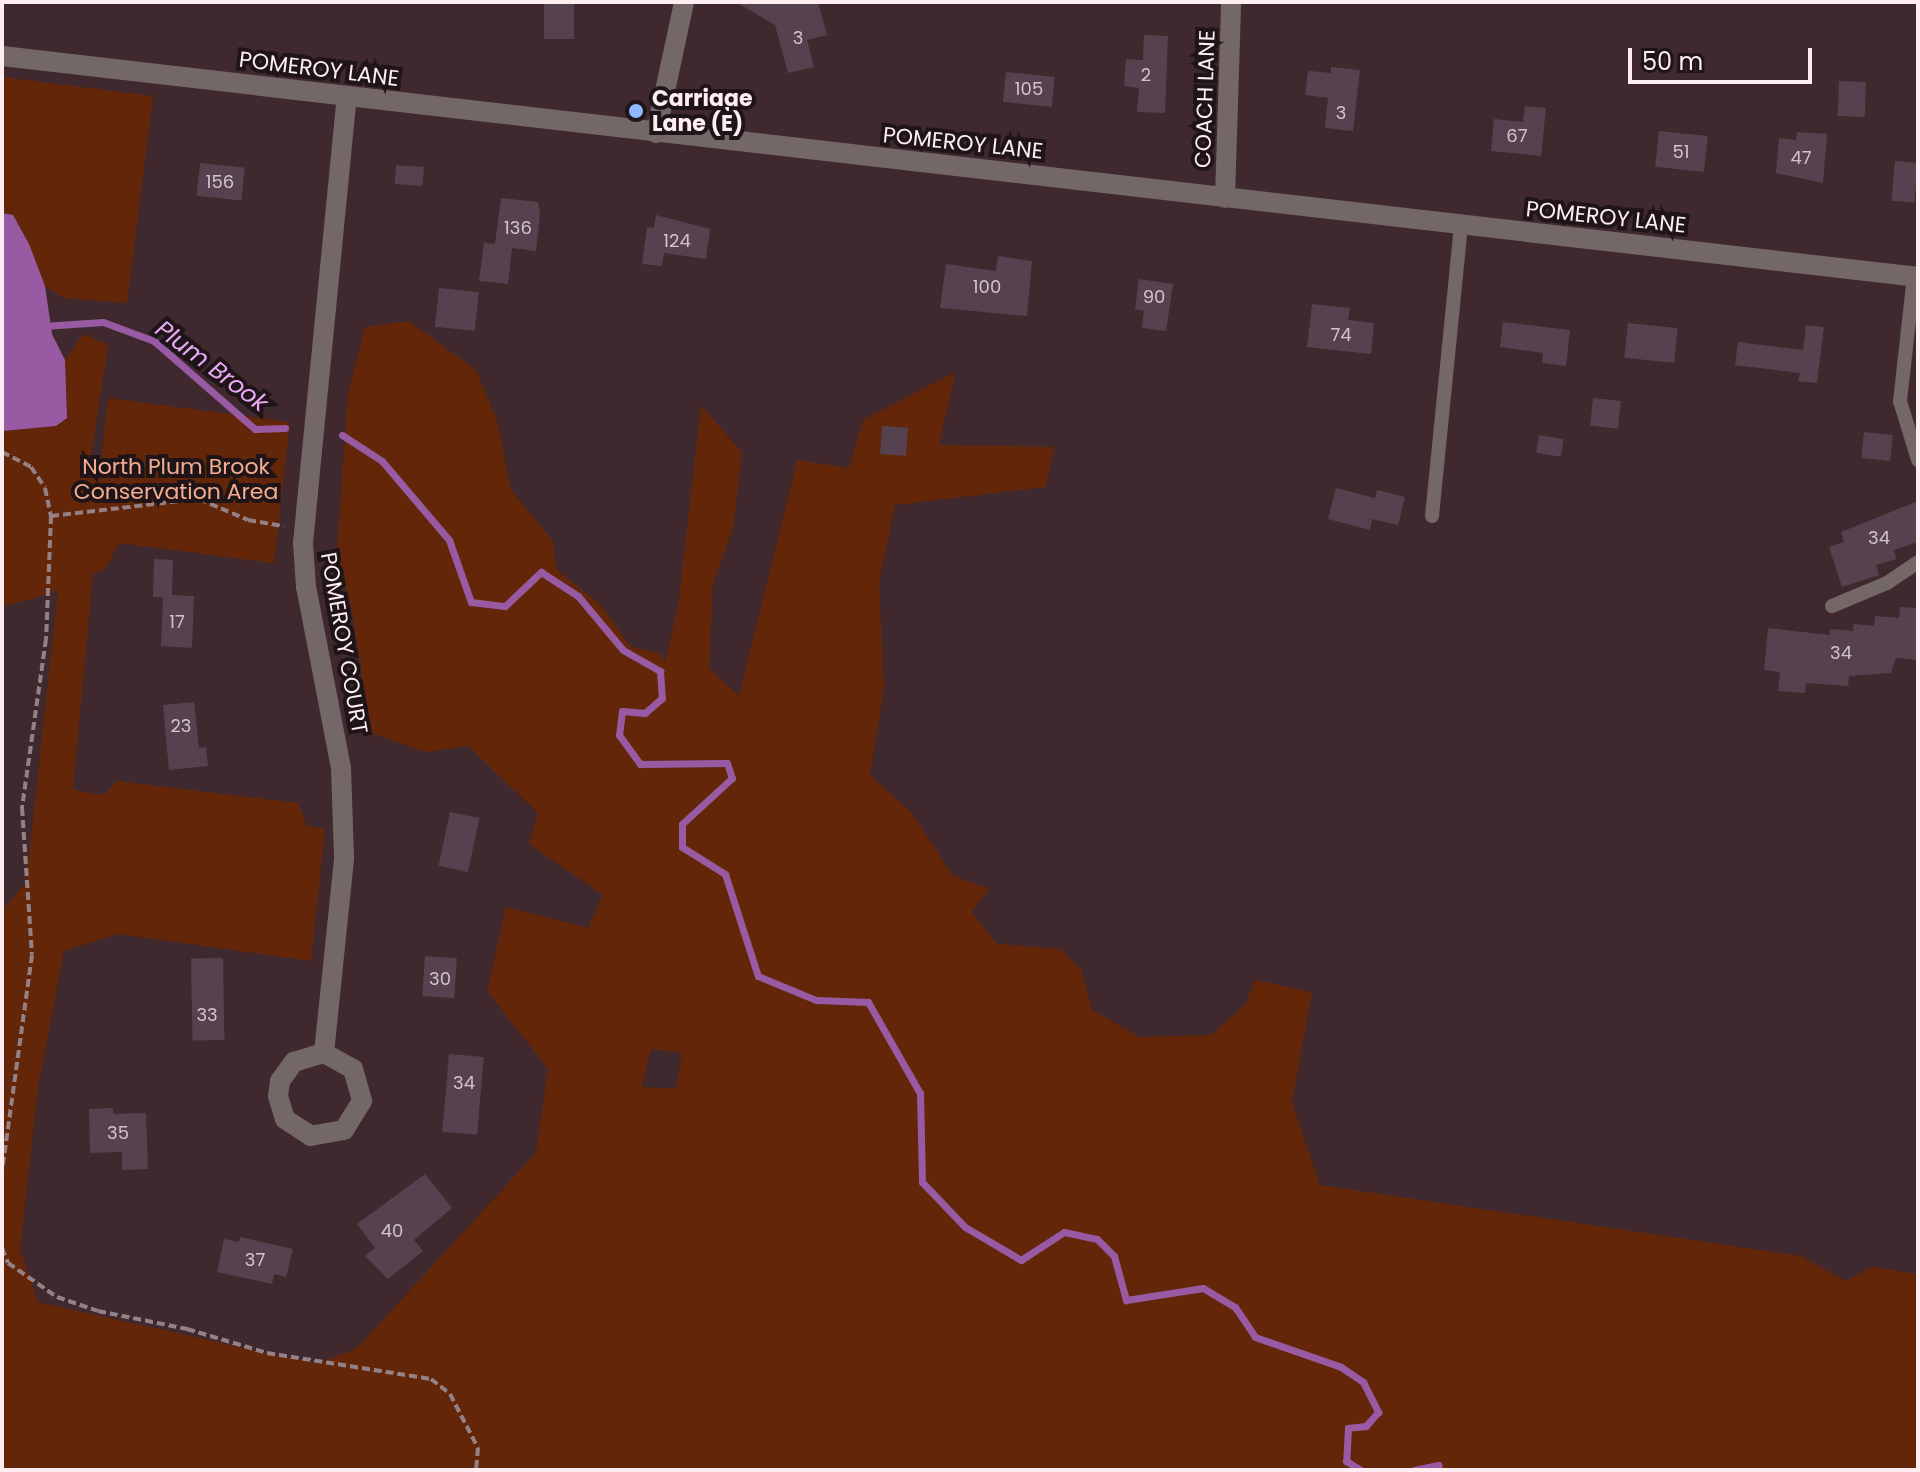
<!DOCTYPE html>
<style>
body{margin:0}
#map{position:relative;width:1920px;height:1472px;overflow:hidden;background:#3f292f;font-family:Poppins,sans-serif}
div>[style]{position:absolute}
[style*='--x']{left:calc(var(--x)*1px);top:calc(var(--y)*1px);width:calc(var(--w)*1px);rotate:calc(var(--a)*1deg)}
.green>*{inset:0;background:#632608}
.water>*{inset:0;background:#985ba3}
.stream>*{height:7px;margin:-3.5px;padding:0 3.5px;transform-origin:3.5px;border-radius:3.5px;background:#985ba3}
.building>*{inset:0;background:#56424e;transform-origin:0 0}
.path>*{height:4px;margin-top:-2px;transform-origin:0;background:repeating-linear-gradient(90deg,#948186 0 8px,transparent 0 12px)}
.service>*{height:14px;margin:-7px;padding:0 7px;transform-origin:7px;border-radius:7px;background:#746767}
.minor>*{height:20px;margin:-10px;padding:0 10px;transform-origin:10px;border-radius:10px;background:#746767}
.tertiary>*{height:20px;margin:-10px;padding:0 10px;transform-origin:10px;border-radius:10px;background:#746767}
.dots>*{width:22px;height:22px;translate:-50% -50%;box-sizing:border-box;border:4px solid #1f1518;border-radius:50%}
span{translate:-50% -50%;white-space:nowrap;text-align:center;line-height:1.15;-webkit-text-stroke:8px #1f1518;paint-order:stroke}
.number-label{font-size:18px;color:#d4c3c9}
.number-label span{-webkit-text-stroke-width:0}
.street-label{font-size:22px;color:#feeef2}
.poi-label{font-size:22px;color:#feeef2;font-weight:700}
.left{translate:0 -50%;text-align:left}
.park-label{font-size:22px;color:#f3ac8f}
.water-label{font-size:24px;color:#e9a8f4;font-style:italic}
.frame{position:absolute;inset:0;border:4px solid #feeef2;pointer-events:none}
.scale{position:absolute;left:1628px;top:48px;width:184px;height:36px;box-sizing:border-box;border:4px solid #feeef2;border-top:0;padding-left:10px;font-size:24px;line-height:28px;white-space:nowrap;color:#feeef2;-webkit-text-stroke:6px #1f1518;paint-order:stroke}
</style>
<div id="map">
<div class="green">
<i style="clip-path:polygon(2px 77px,153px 96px,127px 303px,64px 298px,45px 286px,13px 215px,2px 213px)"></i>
<i style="clip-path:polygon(evenodd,409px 321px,476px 370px,497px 420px,511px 490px,552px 540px,557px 570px,601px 605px,630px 646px,660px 654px,665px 662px,678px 606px,701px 406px,742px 452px,733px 529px,713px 584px,709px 668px,739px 696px,797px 460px,849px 468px,863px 420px,955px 372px,939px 445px,1054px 447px,1046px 487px,895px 505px,879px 582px,884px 688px,870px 775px,913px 814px,952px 875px,989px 889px,972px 912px,997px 944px,1060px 949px,1081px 969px,1092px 1010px,1140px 1037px,1211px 1035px,1245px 1005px,1255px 980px,1312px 992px,1292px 1102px,1320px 1185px,1801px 1256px,1846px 1281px,1872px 1267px,1918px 1274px,1918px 1470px,2px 1470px,2px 910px,26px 883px,58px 591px,2px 607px,2px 431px,56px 426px,67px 418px,65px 360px,83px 334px,108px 345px,90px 463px,99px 480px,108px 398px,290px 422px,274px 563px,119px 543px,106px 568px,93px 574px,73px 790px,104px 795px,117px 781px,298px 803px,307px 826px,325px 829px,311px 961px,118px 934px,64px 951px,38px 1087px,20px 1250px,38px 1302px,317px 1364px,357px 1348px,536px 1153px,548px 1069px,487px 991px,506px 907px,588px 928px,603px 895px,529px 844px,538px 813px,468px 746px,425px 752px,371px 733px,352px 611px,337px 551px,348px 392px,365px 327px,409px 321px,651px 1049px,682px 1053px,676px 1089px,642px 1087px,651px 1049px)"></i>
</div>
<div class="water">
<i style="clip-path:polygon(2px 213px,13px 215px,29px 244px,45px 286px,52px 334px,65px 360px,67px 418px,56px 426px,2px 431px)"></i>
</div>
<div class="stream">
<i style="--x:43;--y:326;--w:60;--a:-3.8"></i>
<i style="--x:103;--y:322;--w:54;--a:20.4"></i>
<i style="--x:154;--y:341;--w:134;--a:41.1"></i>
<i style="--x:255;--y:429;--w:30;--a:-2"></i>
<i style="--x:342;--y:435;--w:48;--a:33"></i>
<i style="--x:382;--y:461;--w:104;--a:49.7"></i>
<i style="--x:449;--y:540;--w:66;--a:70.5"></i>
<i style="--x:471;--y:602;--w:34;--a:7"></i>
<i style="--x:505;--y:606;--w:50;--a:-43.4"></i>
<i style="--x:541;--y:572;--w:44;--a:33"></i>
<i style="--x:578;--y:596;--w:70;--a:50.2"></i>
<i style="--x:623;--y:650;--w:43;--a:29.6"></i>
<i style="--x:660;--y:671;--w:27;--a:86"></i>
<i style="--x:662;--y:698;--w:23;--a:139"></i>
<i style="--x:645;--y:713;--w:23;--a:-175"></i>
<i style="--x:622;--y:711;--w:24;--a:97"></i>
<i style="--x:619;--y:735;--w:36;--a:54"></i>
<i style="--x:640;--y:764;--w:87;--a:-0.7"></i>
<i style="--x:727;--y:763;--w:16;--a:72"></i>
<i style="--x:732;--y:778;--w:68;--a:137.4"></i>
<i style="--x:682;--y:824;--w:23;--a:90"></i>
<i style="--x:682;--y:847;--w:51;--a:32.1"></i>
<i style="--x:725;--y:874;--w:107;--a:72.1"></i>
<i style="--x:758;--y:976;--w:63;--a:22.5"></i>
<i style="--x:816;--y:1000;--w:52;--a:2.2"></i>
<i style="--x:868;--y:1002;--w:105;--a:60.3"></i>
<i style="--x:920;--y:1093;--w:89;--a:88.7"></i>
<i style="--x:922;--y:1182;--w:62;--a:46.3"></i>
<i style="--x:965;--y:1227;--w:65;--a:30.5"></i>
<i style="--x:1021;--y:1260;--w:51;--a:-33.1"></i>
<i style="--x:1064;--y:1232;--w:34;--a:12"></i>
<i style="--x:1097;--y:1239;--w:24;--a:45"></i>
<i style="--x:1114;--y:1256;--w:46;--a:74.7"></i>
<i style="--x:1126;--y:1300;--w:78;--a:-8.9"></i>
<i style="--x:1203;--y:1288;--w:37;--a:31"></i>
<i style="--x:1235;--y:1307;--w:36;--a:56"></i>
<i style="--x:1255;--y:1337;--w:91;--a:19.2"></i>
<i style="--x:1341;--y:1367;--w:27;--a:34"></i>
<i style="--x:1363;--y:1382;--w:34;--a:63"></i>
<i style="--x:1378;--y:1412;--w:18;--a:131"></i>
<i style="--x:1366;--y:1426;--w:18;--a:174"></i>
<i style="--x:1348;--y:1428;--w:33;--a:93"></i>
<i style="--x:1346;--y:1461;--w:17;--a:31"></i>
<i style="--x:1414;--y:1470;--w:25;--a:-12"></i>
<i style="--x:1438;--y:1465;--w:5;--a:79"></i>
</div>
<div class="building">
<i style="left:544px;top:2px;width:30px;height:37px"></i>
<i style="clip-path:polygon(736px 2px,818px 2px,827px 35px,807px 40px,814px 67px,788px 73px,775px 25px)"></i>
<i style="clip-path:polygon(1144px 35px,1168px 36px,1165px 113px,1137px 112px,1139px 88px,1124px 86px,1126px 59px,1143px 60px)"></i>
<i style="clip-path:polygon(1331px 67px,1360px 70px,1353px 131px,1325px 128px,1328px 98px,1305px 95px,1308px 71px,1331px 73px)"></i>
<i style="left:1006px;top:72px;width:49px;height:30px;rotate:6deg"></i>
<i style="left:1839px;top:81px;width:27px;height:35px;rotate:2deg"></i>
<i style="clip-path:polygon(1525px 106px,1546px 108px,1541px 156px,1491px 151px,1494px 119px,1523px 122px)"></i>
<i style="left:1659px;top:131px;width:49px;height:36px;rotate:6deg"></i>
<i style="clip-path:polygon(1797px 132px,1827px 134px,1823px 183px,1776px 173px,1779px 138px,1796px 140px)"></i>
<i style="left:1895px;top:161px;width:23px;height:40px;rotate:5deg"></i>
<i style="left:200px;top:163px;width:45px;height:33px;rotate:6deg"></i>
<i style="left:396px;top:165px;width:28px;height:19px;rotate:4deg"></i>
<i style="clip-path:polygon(501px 198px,538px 202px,540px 213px,536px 251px,512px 248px,508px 284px,479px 281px,484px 243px,495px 244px)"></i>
<i style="clip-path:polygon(656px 215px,710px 229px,706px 259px,664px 253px,662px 266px,642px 264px,647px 227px,654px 228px)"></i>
<i style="clip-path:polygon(998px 256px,1032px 261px,1027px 316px,940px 308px,946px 264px,996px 271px)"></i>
<i style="clip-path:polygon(1139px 279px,1173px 284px,1166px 331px,1142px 328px,1144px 311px,1135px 309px)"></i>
<i style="left:439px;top:288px;width:40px;height:39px;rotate:6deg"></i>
<i style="clip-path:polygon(1312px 304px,1350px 308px,1348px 320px,1374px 323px,1371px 354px,1307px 347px)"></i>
<i style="clip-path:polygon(1503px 322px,1570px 330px,1566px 366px,1542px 363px,1543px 353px,1500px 347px)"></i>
<i style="left:1628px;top:323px;width:50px;height:35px;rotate:6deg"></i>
<i style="clip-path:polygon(1806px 325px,1824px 327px,1817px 383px,1798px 381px,1800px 373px,1735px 365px,1738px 342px,1803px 350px)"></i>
<i style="left:1593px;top:398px;width:28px;height:28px;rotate:6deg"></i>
<i style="left:882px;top:426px;width:26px;height:28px;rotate:4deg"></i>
<i style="left:1864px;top:432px;width:29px;height:26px;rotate:6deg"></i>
<i style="left:1539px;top:435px;width:25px;height:18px;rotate:9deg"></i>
<i style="clip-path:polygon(1336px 488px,1375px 498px,1377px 490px,1405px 497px,1398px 525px,1372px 519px,1370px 530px,1328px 519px)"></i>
<i style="clip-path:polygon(1918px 501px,1918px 542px,1894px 550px,1896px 559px,1876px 565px,1879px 575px,1842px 587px,1829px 547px,1844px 542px,1841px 532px)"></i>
<i style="clip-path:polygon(154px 559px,173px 560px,172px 595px,194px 596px,192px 648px,161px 646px,163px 597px,153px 597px)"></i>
<i style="clip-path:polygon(1900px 607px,1918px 608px,1918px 647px,1916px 660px,1896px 658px,1891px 673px,1849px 676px,1848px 686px,1806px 683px,1805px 693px,1778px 691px,1780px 672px,1764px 670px,1768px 628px,1830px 635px,1830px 629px,1853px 631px,1854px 624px,1874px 626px,1875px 616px,1899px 618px)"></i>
<i style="clip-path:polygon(194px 702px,199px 748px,206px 747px,208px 766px,169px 770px,163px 705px)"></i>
<i style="left:450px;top:812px;width:30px;height:55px;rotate:12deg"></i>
<i style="left:425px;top:956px;width:32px;height:40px;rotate:4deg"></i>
<i style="left:223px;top:958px;width:82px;height:32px;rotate:89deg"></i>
<i style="left:449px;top:1054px;width:35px;height:78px;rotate:5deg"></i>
<i style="clip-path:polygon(113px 1108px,113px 1114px,146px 1113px,148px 1169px,122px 1170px,122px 1152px,90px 1153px,89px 1109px)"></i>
<i style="clip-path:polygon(425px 1174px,452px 1208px,414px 1240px,423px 1251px,388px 1279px,365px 1256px,375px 1248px,357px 1224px)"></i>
<i style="clip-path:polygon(240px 1237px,293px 1249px,286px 1277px,274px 1274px,272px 1284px,217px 1272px,224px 1239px,239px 1242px)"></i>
</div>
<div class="path">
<i style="--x:2;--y:452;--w:33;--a:27"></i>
<i style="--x:31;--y:467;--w:25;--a:56"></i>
<i style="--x:45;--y:488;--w:29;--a:78"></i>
<i style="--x:51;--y:516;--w:123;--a:92.3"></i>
<i style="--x:46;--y:639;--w:171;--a:98.1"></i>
<i style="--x:22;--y:808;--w:147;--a:86.1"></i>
<i style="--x:32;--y:955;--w:219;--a:97.9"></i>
<i style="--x:51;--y:516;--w:149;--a:-6.6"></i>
<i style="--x:199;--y:499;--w:53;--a:23.2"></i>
<i style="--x:248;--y:520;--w:36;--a:10"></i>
<i style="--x:2;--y:1248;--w:16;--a:68"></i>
<i style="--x:8;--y:1263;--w:60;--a:34.8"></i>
<i style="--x:57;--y:1297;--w:43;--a:18.9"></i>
<i style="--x:98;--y:1311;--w:91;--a:11.4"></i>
<i style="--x:187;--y:1329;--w:84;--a:16.7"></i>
<i style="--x:267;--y:1353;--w:166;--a:9"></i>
<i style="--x:431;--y:1379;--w:24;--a:38"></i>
<i style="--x:450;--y:1394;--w:61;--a:62.6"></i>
<i style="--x:478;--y:1448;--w:22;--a:95"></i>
</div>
<div class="service">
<i style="--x:1914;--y:276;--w:126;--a:96.4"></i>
<i style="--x:1900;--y:401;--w:62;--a:73"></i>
<i style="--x:1432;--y:516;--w:292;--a:-84.3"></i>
<i style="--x:1832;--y:606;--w:60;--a:-22.7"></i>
<i style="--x:1887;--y:583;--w:37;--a:-34"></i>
</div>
<div class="minor">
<i style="--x:656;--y:133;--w:134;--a:-77.9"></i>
<i style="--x:1225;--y:198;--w:196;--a:-88.2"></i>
<i style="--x:324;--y:1053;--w:33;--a:29"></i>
<i style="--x:353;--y:1069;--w:33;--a:74"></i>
<i style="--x:362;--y:1101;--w:34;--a:122"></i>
<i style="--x:344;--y:1130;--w:34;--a:170"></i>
<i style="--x:311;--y:1136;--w:31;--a:-147"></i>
<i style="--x:285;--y:1119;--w:24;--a:-107"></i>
<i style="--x:278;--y:1096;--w:15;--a:-82"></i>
<i style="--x:280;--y:1081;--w:24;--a:-54"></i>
<i style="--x:294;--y:1062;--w:31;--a:-17"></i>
<i style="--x:324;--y:1053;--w:196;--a:-84.1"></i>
<i style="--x:344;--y:858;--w:90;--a:-91.9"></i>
<i style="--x:341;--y:768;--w:184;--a:-100.9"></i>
<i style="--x:306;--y:587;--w:44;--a:-93.9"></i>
<i style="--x:303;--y:543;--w:448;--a:-84.4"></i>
</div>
<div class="tertiary">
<i style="--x:2;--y:56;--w:1929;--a:6.58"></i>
</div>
<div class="dots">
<i style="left:636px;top:111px;background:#90b8fd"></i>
</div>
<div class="number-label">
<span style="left:798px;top:38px">3</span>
<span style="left:1146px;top:75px">2</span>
<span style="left:1029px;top:89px">105</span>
<span style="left:1341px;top:113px">3</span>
<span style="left:1517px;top:136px">67</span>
<span style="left:1681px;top:152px">51</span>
<span style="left:1801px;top:158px">47</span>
<span style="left:220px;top:182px">156</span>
<span style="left:518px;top:228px">136</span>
<span style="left:677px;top:241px">124</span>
<span style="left:987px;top:287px">100</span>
<span style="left:1154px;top:297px">90</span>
<span style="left:1341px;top:335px">74</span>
<span style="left:1879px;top:538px">34</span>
<span style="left:177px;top:622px">17</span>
<span style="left:1841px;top:653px">34</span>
<span style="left:181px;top:726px">23</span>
<span style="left:440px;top:979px">30</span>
<span style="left:207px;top:1015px">33</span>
<span style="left:464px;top:1083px">34</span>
<span style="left:118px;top:1133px">35</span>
<span style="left:392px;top:1231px">40</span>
<span style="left:255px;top:1260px">37</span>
</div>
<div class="street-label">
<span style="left:319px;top:69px;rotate:7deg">POMEROY LANE</span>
<span style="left:1205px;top:99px;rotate:-88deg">COACH LANE</span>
<span style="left:963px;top:143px;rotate:6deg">POMEROY LANE</span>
<span style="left:1606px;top:217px;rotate:6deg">POMEROY LANE</span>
<span style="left:344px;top:643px;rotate:80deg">POMEROY COURT</span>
</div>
<div class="poi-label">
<span class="left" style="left:652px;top:111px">Carriage<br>Lane (E)</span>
</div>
<div class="park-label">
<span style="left:176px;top:479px">North Plum Brook<br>Conservation Area</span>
</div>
<div class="water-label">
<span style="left:212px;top:366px;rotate:37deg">Plum Brook</span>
</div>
<div class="frame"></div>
<div class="scale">50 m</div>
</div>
